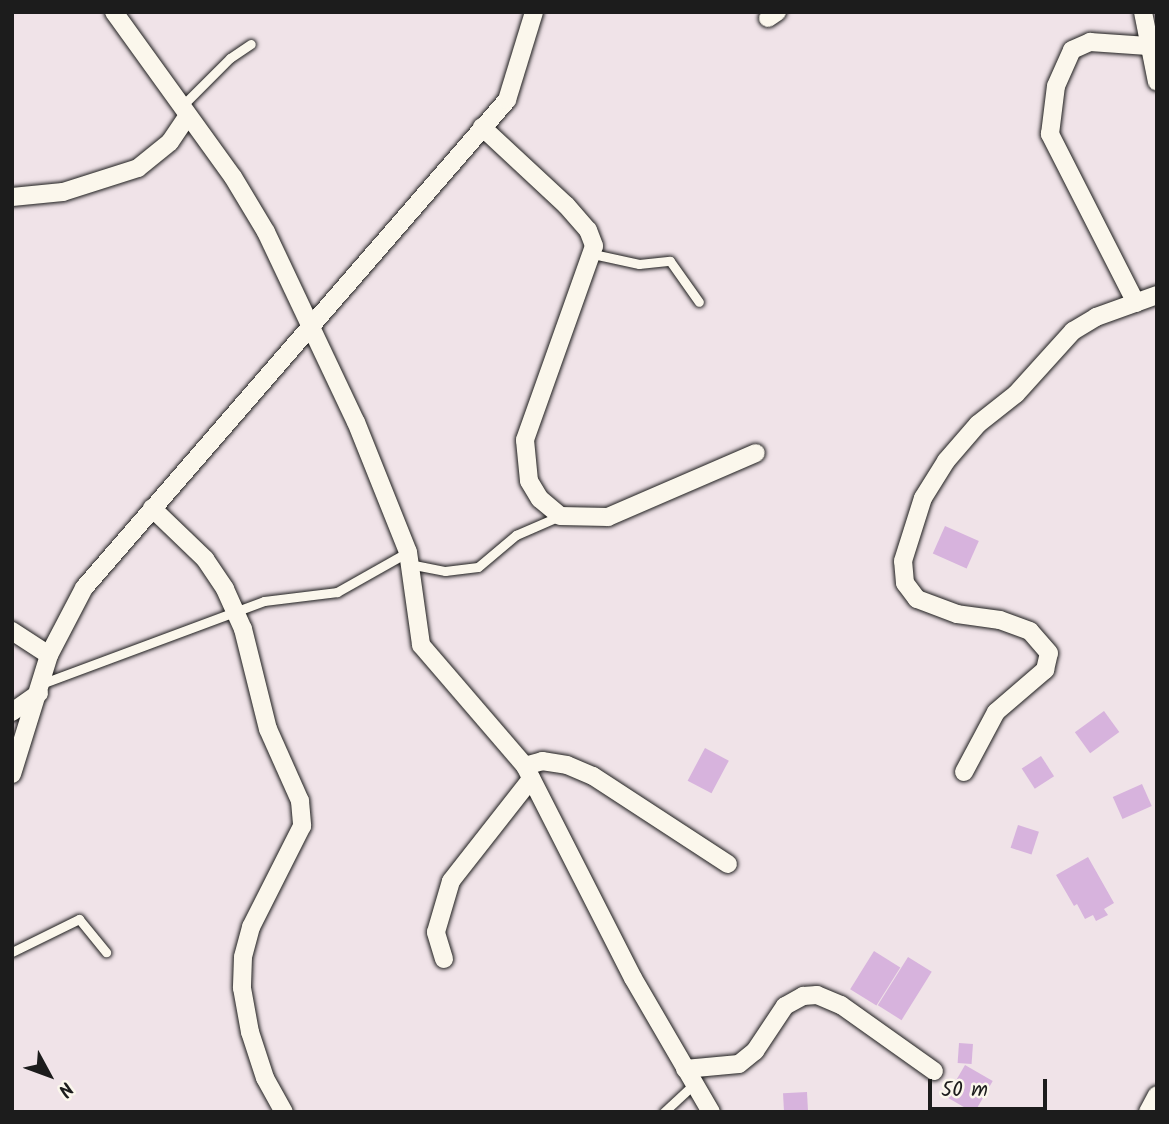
<!DOCTYPE html>
<style>
body{margin:0}
#map{position:relative;width:1169px;height:1124px;overflow:hidden;background:#f0e3e8;font-family:Kalam,sans-serif}
div>[style]{position:absolute}
[style*='--x']{left:calc(var(--x)*1px);top:calc(var(--y)*1px);width:calc(var(--w)*1px);rotate:calc(var(--a)*1deg)}
.building>*{inset:0;background:#d7b3dd;transform-origin:0 0}
.roads{filter:drop-shadow(0 0 2px #1c1c1c) drop-shadow(0 0 2px #1c1c1c)}
.service>*{height:9px;margin:-4.5px;padding:0 4.5px;transform-origin:4.5px;border-radius:4.5px;background:#fbf7ec}
.minor>*{height:18px;margin:-9px;padding:0 9px;transform-origin:9px;border-radius:9px;background:#fbf7ec}
span{translate:-50% -50%;white-space:nowrap;text-align:center;line-height:1.15;-webkit-text-stroke:7px #fbf7ec;paint-order:stroke}
.frame{position:absolute;inset:0;border:14px solid #1c1c1c;pointer-events:none}
.north{position:absolute;left:14px;top:1040px;width:70px;height:70px;-webkit-text-stroke:5px #fbf7ec;paint-order:stroke;rotate:131deg;font-size:19px;font-weight:700;line-height:28px;text-align:center;color:#1c1c1c}
.north::after{content:'';display:block;margin:auto;width:24px;height:32px;background:#1c1c1c;clip-path:polygon(50% 0,100% 100%,50% 72%,0 100%)}
.scale{position:absolute;left:928px;top:1079px;width:119px;height:32px;box-sizing:border-box;border:4px solid #1c1c1c;border-top:0;padding-left:9px;font-size:21px;line-height:24px;white-space:nowrap;color:#1c1c1c;-webkit-text-stroke:5px #fbf7ec;paint-order:stroke}
</style>
<div id="map">
<div class="building">
<i style="left:945px;top:526px;width:37px;height:30px;rotate:24deg"></i>
<i style="left:1104px;top:711px;width:26px;height:36px;rotate:54deg"></i>
<i style="left:705px;top:748px;width:27px;height:37px;rotate:28deg"></i>
<i style="left:1041px;top:756px;width:24px;height:23px;rotate:57deg"></i>
<i style="left:1142px;top:784px;width:24px;height:32px;rotate:66deg"></i>
<i style="left:1018px;top:825px;width:22px;height:24px;rotate:18deg"></i>
<i style="clip-path:polygon(1088px 857px,1114px 903px,1104px 909px,1108px 915px,1096px 921px,1093px 915px,1085px 919px,1077px 904px,1074px 906px,1056px 875px)"></i>
<i style="left:874px;top:951px;width:31px;height:45px;rotate:32deg"></i>
<i style="left:908px;top:957px;width:28px;height:57px;rotate:32deg"></i>
<i style="left:959px;top:1043px;width:14px;height:20px;rotate:4deg"></i>
<i style="left:965px;top:1065px;width:32px;height:37px;rotate:30deg"></i>
<i style="left:807px;top:1092px;width:20px;height:24px;rotate:87deg"></i>
</div>
<div class="roads">
<div class="service">
<i style="--x:182;--y:106;--w:68;--a:-45"></i>
<i style="--x:230;--y:58;--w:25;--a:-34"></i>
<i style="--x:593;--y:254;--w:47;--a:12.3"></i>
<i style="--x:639;--y:264;--w:31;--a:-6"></i>
<i style="--x:670;--y:261;--w:50;--a:54.7"></i>
<i style="--x:409;--y:564;--w:37;--a:11"></i>
<i style="--x:445;--y:571;--w:33;--a:-7"></i>
<i style="--x:478;--y:567;--w:50;--a:-40.1"></i>
<i style="--x:516;--y:535;--w:48;--a:-23.4"></i>
<i style="--x:41;--y:684;--w:238;--a:-20.4"></i>
<i style="--x:264;--y:601;--w:74;--a:-7"></i>
<i style="--x:337;--y:592;--w:81;--a:-29.4"></i>
<i style="--x:12;--y:952;--w:75;--a:-26.2"></i>
<i style="--x:79;--y:919;--w:43;--a:50.7"></i>
<i style="--x:664;--y:1112;--w:41;--a:-43"></i>
</div>
<div class="minor">
<i style="--x:114;--y:12;--w:203;--a:54.2"></i>
<i style="--x:233;--y:177;--w:64;--a:59"></i>
<i style="--x:266;--y:232;--w:210;--a:64.7"></i>
<i style="--x:356;--y:422;--w:140;--a:68.2"></i>
<i style="--x:408;--y:552;--w:94;--a:82"></i>
<i style="--x:421;--y:645;--w:160;--a:49.3"></i>
<i style="--x:525;--y:766;--w:238;--a:63"></i>
<i style="--x:633;--y:978;--w:155;--a:59.8"></i>
<i style="--x:1143;--y:12;--w:71;--a:78.7"></i>
<i style="--x:768;--y:18;--w:11;--a:-34"></i>
<i style="--x:482;--y:127;--w:115;--a:42.9"></i>
<i style="--x:566;--y:205;--w:33;--a:49"></i>
<i style="--x:588;--y:230;--w:17;--a:69"></i>
<i style="--x:594;--y:246;--w:206;--a:109.6"></i>
<i style="--x:525;--y:440;--w:41;--a:84.4"></i>
<i style="--x:529;--y:481;--w:21;--a:59"></i>
<i style="--x:540;--y:499;--w:26;--a:40"></i>
<i style="--x:560;--y:516;--w:48;--a:1.2"></i>
<i style="--x:608;--y:517;--w:161;--a:-23.4"></i>
<i style="--x:12;--y:197;--w:51;--a:-5.6"></i>
<i style="--x:63;--y:192;--w:79;--a:-17.7"></i>
<i style="--x:138;--y:168;--w:41;--a:-39.1"></i>
<i style="--x:170;--y:142;--w:32;--a:-56"></i>
<i style="--x:1136;--y:303;--w:190;--a:-117"></i>
<i style="--x:1050;--y:134;--w:48;--a:-82.9"></i>
<i style="--x:1056;--y:86;--w:39;--a:-66"></i>
<i style="--x:1072;--y:50;--w:20;--a:-24"></i>
<i style="--x:1090;--y:42;--w:58;--a:3.9"></i>
<i style="--x:152;--y:508;--w:74;--a:43.9"></i>
<i style="--x:205;--y:559;--w:36;--a:56"></i>
<i style="--x:225;--y:589;--w:44;--a:65.8"></i>
<i style="--x:243;--y:629;--w:103;--a:76"></i>
<i style="--x:268;--y:729;--w:79;--a:66"></i>
<i style="--x:300;--y:801;--w:25;--a:85"></i>
<i style="--x:302;--y:826;--w:113;--a:116.8"></i>
<i style="--x:251;--y:927;--w:31;--a:105"></i>
<i style="--x:243;--y:957;--w:31;--a:92"></i>
<i style="--x:242;--y:988;--w:45;--a:79.7"></i>
<i style="--x:250;--y:1032;--w:48;--a:71.9"></i>
<i style="--x:265;--y:1078;--w:39;--a:61"></i>
<i style="--x:12;--y:631;--w:44;--a:33"></i>
<i style="--x:12;--y:712;--w:33;--a:-35"></i>
<i style="--x:525;--y:766;--w:18;--a:-16"></i>
<i style="--x:542;--y:761;--w:25;--a:9"></i>
<i style="--x:567;--y:765;--w:28;--a:23"></i>
<i style="--x:593;--y:776;--w:161;--a:33.1"></i>
<i style="--x:964;--y:772;--w:68;--a:-61.9"></i>
<i style="--x:996;--y:712;--w:65;--a:-40.6"></i>
<i style="--x:1045;--y:670;--w:17;--a:-77"></i>
<i style="--x:1049;--y:653;--w:29;--a:-131"></i>
<i style="--x:1030;--y:631;--w:32;--a:-160"></i>
<i style="--x:1000;--y:620;--w:43;--a:-172.1"></i>
<i style="--x:957;--y:614;--w:43;--a:-159.4"></i>
<i style="--x:917;--y:599;--w:20;--a:-127"></i>
<i style="--x:905;--y:583;--w:22;--a:-95"></i>
<i style="--x:903;--y:561;--w:66;--a:-72.4"></i>
<i style="--x:923;--y:498;--w:44;--a:-58.1"></i>
<i style="--x:946;--y:461;--w:49;--a:-49.1"></i>
<i style="--x:978;--y:424;--w:48;--a:-38.3"></i>
<i style="--x:1016;--y:394;--w:85;--a:-47.9"></i>
<i style="--x:1073;--y:331;--w:27;--a:-31"></i>
<i style="--x:1096;--y:317;--w:65;--a:-19.8"></i>
<i style="--x:12;--y:774;--w:125;--a:-72.7"></i>
<i style="--x:49;--y:655;--w:76;--a:-62.4"></i>
<i style="--x:84;--y:588;--w:646;--a:-49.08"></i>
<i style="--x:507;--y:100;--w:92;--a:-72.9"></i>
<i style="--x:444;--y:959;--w:28;--a:-107"></i>
<i style="--x:436;--y:932;--w:53;--a:-73.6"></i>
<i style="--x:451;--y:881;--w:130;--a:-51.9"></i>
<i style="--x:685;--y:1069;--w:54;--a:-5.3"></i>
<i style="--x:739;--y:1064;--w:21;--a:-39"></i>
<i style="--x:755;--y:1051;--w:54;--a:-56.3"></i>
<i style="--x:785;--y:1006;--w:21;--a:-29"></i>
<i style="--x:803;--y:996;--w:14;--a:-4"></i>
<i style="--x:817;--y:995;--w:26;--a:23"></i>
<i style="--x:841;--y:1005;--w:114;--a:35.4"></i>
<i style="--x:1148;--y:1112;--w:19;--a:-62"></i>
</div>
</div>
<div class="frame"></div>
<div class="north">N</div>
<div class="scale">50 m</div>
</div>
